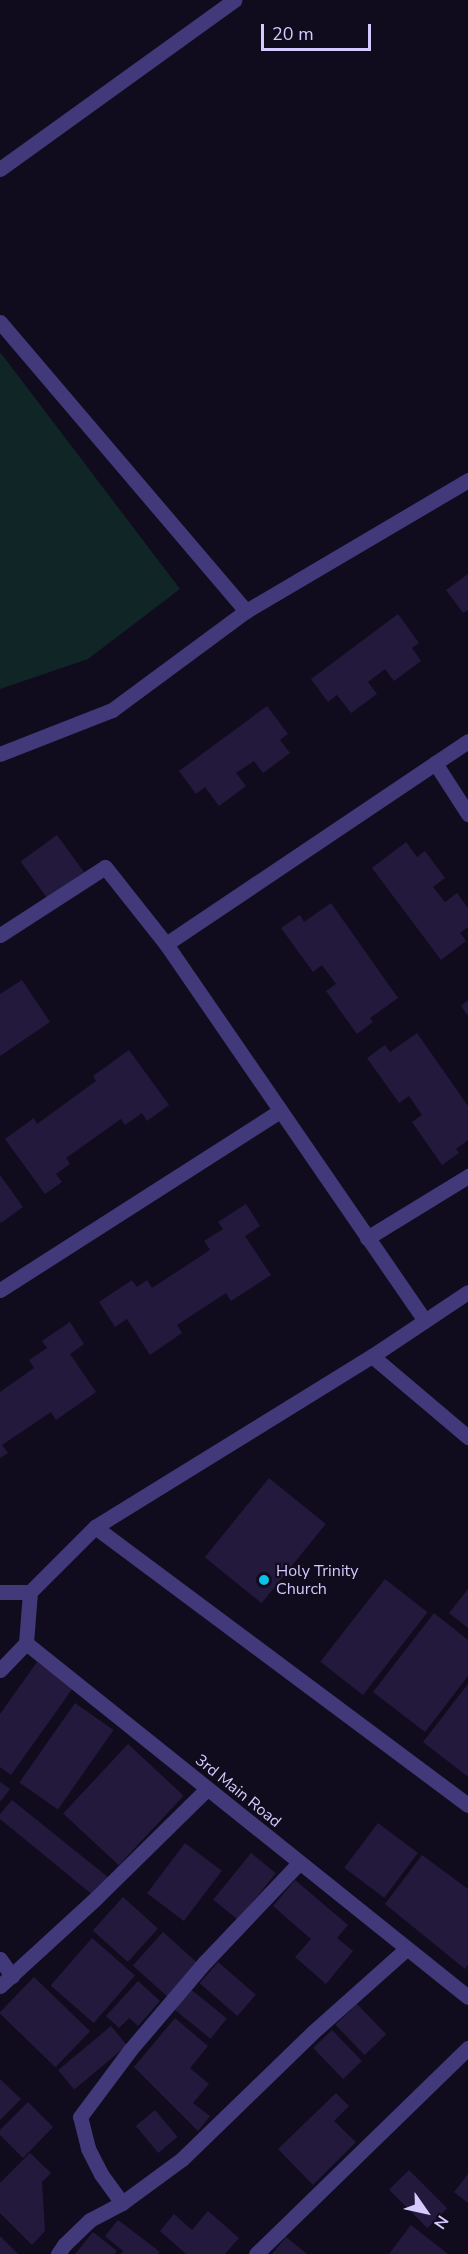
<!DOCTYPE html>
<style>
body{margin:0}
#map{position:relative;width:468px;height:2254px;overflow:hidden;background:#100c1d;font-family:"Nunito Sans",sans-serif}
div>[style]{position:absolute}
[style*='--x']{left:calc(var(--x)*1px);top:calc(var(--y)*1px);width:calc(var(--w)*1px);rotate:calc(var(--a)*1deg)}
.green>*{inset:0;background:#102526}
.building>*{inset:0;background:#23193d;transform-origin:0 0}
.minor>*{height:15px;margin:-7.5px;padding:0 7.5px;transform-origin:7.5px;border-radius:7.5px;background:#41397a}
.dots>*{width:16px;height:16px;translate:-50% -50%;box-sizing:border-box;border:3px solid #100c1d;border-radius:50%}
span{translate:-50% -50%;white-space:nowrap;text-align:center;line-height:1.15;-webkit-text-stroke:4.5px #100c1d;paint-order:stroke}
.poi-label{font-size:16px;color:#d4cafd}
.left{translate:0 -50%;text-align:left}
.street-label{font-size:16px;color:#d4cafd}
.north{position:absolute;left:396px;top:2182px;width:60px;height:60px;-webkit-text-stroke:4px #100c1d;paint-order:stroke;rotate:124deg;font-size:16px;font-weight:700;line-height:24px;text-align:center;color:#d4cafd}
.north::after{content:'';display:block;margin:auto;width:21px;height:27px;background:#d4cafd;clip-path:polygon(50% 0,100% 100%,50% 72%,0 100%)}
.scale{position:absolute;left:261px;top:24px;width:110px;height:27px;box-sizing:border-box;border:3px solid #d4cafd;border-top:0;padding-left:8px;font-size:18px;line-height:21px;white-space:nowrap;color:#d4cafd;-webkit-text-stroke:4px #100c1d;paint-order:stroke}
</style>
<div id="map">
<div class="green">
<i style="clip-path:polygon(0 352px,180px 589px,88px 659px,0 689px)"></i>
</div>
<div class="building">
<i style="clip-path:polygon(468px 574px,468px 610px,463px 613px,446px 590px)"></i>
<i style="clip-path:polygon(398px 614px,419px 643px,412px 648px,421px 661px,394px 681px,385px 669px,368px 682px,377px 694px,351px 713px,337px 695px,328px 702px,311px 679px)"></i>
<i style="clip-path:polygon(267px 706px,288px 734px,280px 740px,290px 753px,263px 773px,254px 761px,236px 773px,246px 786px,219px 806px,205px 787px,196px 794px,179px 771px)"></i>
<i style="left:57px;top:835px;width:46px;height:45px;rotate:54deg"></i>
<i style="clip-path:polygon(406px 842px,417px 857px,425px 851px,445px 878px,433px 887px,445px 902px,457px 893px,468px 908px,468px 927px,460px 933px,466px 941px,441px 960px,372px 868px)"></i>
<i style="clip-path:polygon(331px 903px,398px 998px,370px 1018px,373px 1022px,357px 1034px,326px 991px,336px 984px,322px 965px,313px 972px,281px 928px,300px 915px,304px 922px)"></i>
<i style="clip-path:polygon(22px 980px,50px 1022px,0 1056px,0 994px)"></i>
<i style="clip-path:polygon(468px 1000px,468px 1016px,461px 1006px)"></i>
<i style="clip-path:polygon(417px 1033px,468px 1106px,468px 1140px,456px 1149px,459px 1153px,442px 1165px,412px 1122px,422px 1115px,409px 1096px,399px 1103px,367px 1058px,385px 1045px,390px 1052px)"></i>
<i style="clip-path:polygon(129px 1050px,169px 1105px,147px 1121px,142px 1113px,125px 1125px,121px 1119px,66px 1158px,70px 1164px,56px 1174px,62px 1182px,45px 1194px,5px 1139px,34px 1118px,37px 1124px,96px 1081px,93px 1076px)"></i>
<i style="clip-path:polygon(0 1175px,23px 1207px,1px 1223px,0 1221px)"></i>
<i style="clip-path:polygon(246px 1204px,260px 1226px,245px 1236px,271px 1275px,231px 1301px,226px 1293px,177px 1325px,182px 1333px,150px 1355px,127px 1319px,115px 1327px,99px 1302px,132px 1280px,137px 1287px,147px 1280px,152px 1288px,210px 1250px,204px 1241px,223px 1229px,218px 1222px)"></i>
<i style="clip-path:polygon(70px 1322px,84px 1344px,70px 1354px,96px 1392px,56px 1420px,51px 1412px,2px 1445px,8px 1453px,0 1458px,0 1392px,34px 1368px,29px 1360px,47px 1348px,42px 1341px)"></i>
<i style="left:269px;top:1478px;width:73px;height:102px;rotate:39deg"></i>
<i style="left:385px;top:1579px;width:54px;height:105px;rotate:38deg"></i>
<i style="clip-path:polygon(468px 1589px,468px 1628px,449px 1613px)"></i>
<i style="clip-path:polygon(434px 1613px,468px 1640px,468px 1676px,425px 1732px,373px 1692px)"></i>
<i style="clip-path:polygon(37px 1662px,73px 1688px,11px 1775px,0 1767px,0 1714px)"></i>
<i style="clip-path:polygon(468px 1684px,468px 1775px,467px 1776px,423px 1742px)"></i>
<i style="left:75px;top:1703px;width:47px;height:97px;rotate:35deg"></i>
<i style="left:128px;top:1744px;width:76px;height:95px;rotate:43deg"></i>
<i style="clip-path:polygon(0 1782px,10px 1789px,0 1802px)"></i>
<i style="clip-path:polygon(12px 1800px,109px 1878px,94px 1896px,0 1819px,0 1814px)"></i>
<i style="left:378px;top:1823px;width:50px;height:56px;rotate:37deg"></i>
<i style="left:185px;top:1843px;width:46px;height:63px;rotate:37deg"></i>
<i style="left:251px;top:1853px;width:32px;height:60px;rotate:39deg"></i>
<i style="clip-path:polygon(422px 1855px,468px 1889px,468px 1965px,465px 1969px,385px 1904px)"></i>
<i style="clip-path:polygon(295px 1880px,348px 1925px,337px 1938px,353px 1951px,326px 1984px,295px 1957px,311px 1939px,273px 1906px)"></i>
<i style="left:123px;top:1897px;width:47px;height:45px;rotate:42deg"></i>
<i style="left:163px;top:1932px;width:46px;height:45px;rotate:42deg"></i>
<i style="left:92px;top:1938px;width:57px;height:63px;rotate:41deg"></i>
<i style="left:218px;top:1962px;width:50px;height:28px;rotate:41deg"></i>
<i style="left:34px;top:1977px;width:78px;height:50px;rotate:44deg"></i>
<i style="clip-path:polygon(138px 1981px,160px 2001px,138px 2026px,129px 2018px,119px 2028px,106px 2016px)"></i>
<i style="left:188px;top:1987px;width:50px;height:26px;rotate:39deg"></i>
<i style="left:357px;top:2004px;width:42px;height:30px;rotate:46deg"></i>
<i style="clip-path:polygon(175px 2018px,208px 2046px,190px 2068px,209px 2084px,193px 2103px,210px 2116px,198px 2131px,134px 2067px)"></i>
<i style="left:111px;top:2026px;width:25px;height:69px;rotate:50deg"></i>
<i style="left:332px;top:2030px;width:43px;height:26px;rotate:46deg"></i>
<i style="clip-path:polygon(0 2079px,21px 2099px,0 2120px)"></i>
<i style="clip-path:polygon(336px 2093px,349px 2106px,334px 2121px,356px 2142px,313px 2185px,278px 2149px)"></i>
<i style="clip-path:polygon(28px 2102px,53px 2127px,23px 2158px,0 2135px,0 2130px)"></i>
<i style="left:155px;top:2110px;width:35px;height:25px;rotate:50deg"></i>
<i style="clip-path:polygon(30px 2153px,51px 2173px,42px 2182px,45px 2231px,32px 2245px,0 2213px,0 2183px)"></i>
<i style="left:409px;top:2170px;width:54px;height:28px;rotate:45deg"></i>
<i style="clip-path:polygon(468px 2174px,468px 2203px,454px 2192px)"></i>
<i style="clip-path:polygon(208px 2211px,239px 2238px,225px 2254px,186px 2254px,160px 2231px,174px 2214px,192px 2230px)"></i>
<i style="clip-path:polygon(118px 2220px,160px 2252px,158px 2254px,120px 2254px,123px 2251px,105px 2236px)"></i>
<i style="clip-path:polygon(411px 2225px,448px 2254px,389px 2254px)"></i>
<i style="clip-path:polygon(93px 2232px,117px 2251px,115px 2254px,75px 2254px)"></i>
<i style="clip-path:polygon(0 2236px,18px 2254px,0 2254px)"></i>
<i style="clip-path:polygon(286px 2237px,307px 2254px,272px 2254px)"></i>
</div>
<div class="minor">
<i style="--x:0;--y:169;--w:289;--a:-35.8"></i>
<i style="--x:0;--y:322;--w:380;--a:49.6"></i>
<i style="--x:246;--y:611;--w:167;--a:143.5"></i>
<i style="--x:112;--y:710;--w:120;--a:158.6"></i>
<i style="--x:246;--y:611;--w:258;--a:-30.5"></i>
<i style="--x:435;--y:763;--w:61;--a:57.1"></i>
<i style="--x:0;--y:935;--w:125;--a:-32.9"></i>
<i style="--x:105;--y:867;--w:98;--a:51.6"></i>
<i style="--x:166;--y:944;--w:457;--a:55.5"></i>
<i style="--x:166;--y:944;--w:364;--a:-33.9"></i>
<i style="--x:367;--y:1238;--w:119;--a:-31.5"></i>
<i style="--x:0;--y:1290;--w:332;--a:-32.6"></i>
<i style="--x:372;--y:1356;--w:126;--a:40.2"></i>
<i style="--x:95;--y:1527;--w:465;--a:36.7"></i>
<i style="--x:0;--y:1592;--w:30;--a:0"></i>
<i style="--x:30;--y:1592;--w:92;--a:-45"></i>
<i style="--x:95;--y:1527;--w:326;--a:-31.7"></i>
<i style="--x:372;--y:1356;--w:115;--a:-33.7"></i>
<i style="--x:30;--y:1592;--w:51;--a:94.5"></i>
<i style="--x:26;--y:1643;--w:566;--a:38.69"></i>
<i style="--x:0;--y:1670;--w:37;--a:-46"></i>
<i style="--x:0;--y:1959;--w:21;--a:55"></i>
<i style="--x:0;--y:1986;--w:129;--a:-42.5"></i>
<i style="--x:95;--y:1899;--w:157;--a:-44.5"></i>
<i style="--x:122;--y:2203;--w:36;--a:-126"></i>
<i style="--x:101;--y:2174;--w:29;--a:-117"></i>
<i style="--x:88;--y:2148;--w:32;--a:-104"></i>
<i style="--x:80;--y:2117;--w:84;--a:-53.3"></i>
<i style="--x:130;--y:2050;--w:116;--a:-49.6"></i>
<i style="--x:205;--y:1962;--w:137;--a:-46.5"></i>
<i style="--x:58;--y:2254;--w:11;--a:-56"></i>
<i style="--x:64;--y:2245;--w:36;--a:-44"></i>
<i style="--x:90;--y:2220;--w:36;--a:-28"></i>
<i style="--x:122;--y:2203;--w:74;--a:-36.3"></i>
<i style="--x:182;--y:2159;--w:182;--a:-44.1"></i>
<i style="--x:313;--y:2032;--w:125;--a:-41.7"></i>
<i style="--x:256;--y:2254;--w:296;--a:-44.2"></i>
</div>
<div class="dots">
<i style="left:264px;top:1580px;background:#09c1e9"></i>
</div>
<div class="poi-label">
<span class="left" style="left:276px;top:1580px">Holy Trinity<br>Church</span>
</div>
<div class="street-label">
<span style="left:238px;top:1791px;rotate:39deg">3rd Main Road</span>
</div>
<div class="north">N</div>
<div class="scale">20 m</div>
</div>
